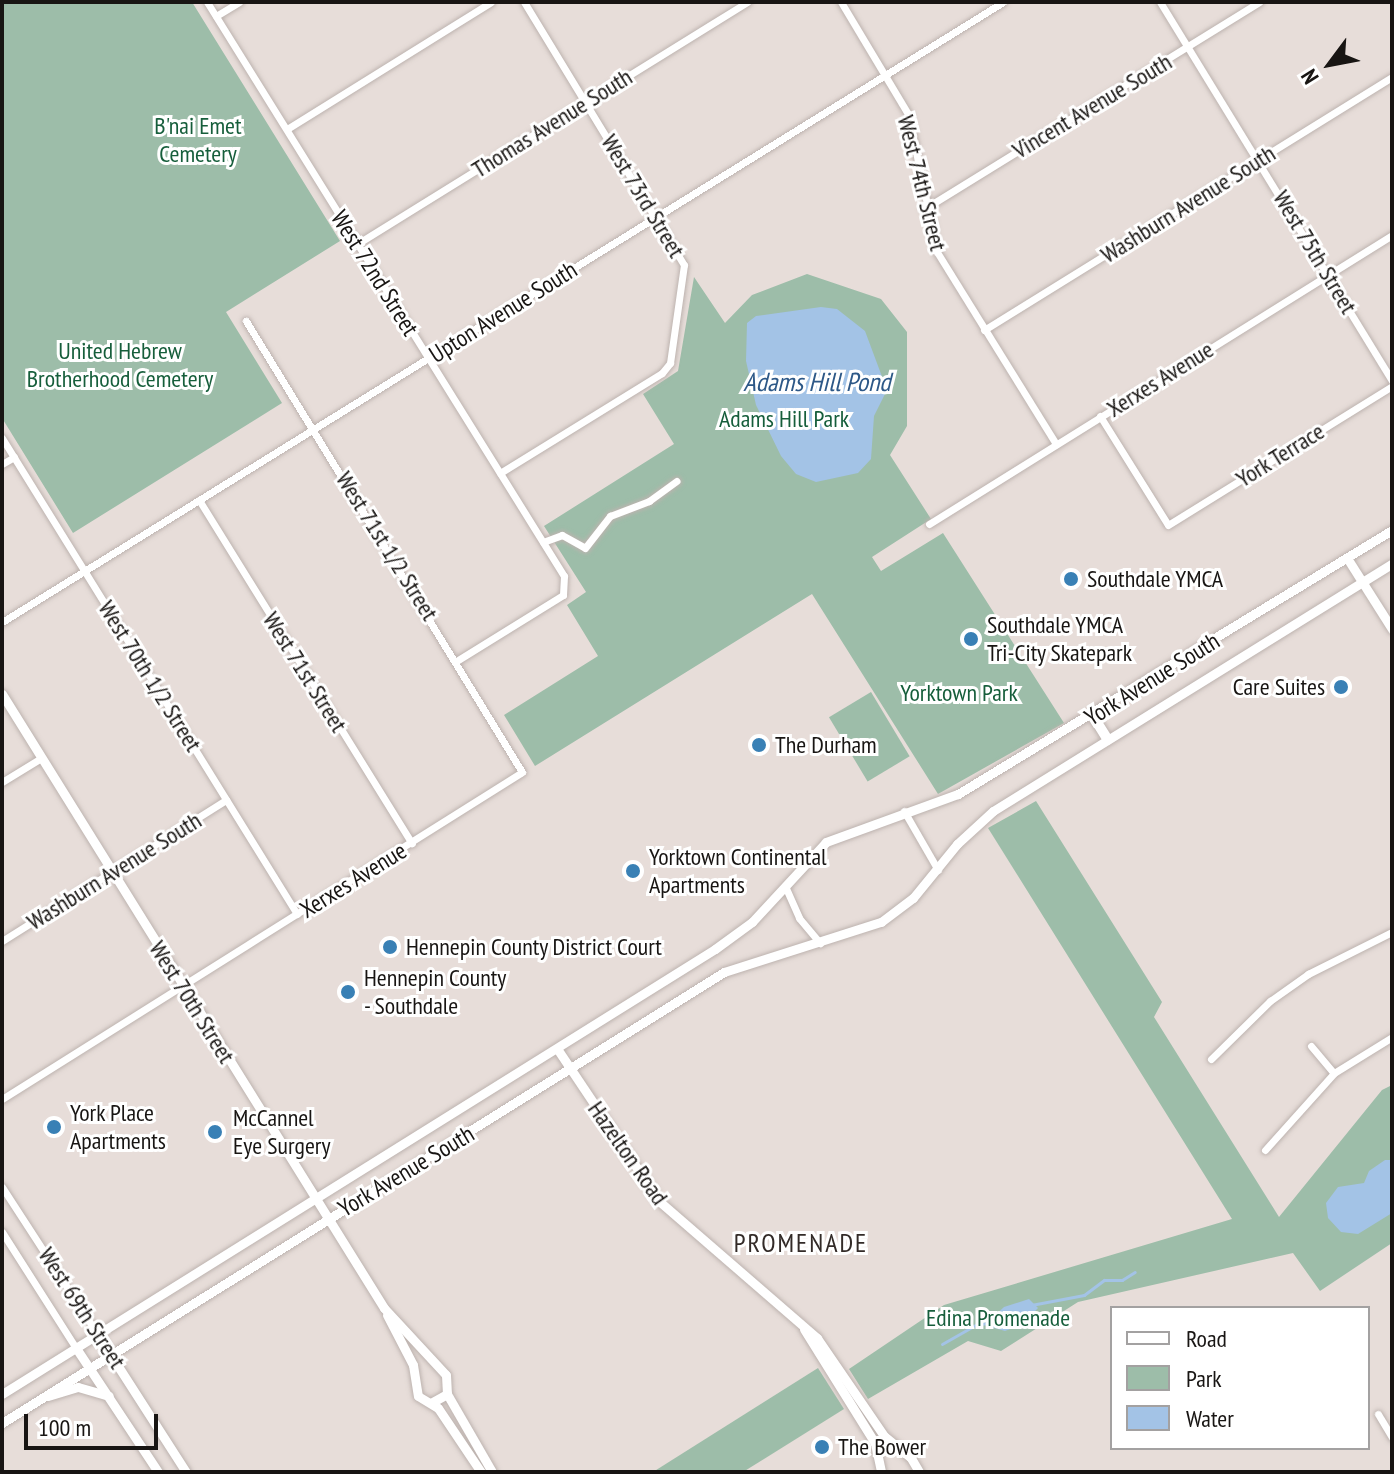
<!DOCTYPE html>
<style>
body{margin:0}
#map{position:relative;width:1394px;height:1474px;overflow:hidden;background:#e7ddd9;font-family:"PT Sans Narrow",sans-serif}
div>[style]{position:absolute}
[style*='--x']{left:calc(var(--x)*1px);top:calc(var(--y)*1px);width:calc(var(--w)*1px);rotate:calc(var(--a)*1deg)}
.green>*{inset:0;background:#9dbda9;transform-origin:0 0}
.water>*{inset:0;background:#a3c3e6}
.stream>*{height:3px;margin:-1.5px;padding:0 1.5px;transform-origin:1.5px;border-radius:1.5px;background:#a3c3e6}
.roads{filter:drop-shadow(0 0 2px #bdb3af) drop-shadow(0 0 2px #bdb3af)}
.minor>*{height:7px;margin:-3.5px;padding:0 3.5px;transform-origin:3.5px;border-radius:3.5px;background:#fff}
.tertiary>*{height:9px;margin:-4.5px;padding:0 4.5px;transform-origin:4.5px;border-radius:4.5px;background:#fff}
.secondary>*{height:10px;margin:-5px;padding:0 5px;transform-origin:5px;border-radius:5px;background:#fff}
.dots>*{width:22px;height:22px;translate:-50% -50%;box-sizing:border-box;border:4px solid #fff;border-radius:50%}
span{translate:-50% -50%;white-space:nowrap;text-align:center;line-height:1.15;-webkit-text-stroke:6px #fff;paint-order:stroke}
.street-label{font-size:24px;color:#181513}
.park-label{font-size:24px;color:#165e3b}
.poi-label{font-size:24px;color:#181513}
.left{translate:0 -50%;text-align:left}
.right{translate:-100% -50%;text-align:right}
.water-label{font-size:26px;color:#2d5887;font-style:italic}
.neighbourhood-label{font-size:26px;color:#332b28;letter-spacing:2px}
.frame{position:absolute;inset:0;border:4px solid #181513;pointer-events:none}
.legend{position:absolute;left:1110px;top:1306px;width:260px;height:144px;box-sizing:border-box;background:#fff;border:2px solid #a3a1a1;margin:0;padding:10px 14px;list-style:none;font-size:24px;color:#181513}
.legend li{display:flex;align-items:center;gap:16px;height:40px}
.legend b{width:40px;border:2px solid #a3a1a1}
.north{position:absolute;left:1290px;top:24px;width:80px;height:80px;-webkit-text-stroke:6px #fff;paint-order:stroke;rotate:238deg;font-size:22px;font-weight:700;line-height:32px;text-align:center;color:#181513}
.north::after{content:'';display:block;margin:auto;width:28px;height:36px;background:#181513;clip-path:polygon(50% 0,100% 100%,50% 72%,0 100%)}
.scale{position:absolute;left:24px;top:1414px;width:134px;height:36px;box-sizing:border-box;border:4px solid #181513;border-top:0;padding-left:10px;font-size:24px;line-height:28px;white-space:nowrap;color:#181513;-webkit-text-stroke:6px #fff;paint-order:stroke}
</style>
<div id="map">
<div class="green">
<i style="clip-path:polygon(2px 2px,192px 2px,340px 241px,226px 312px,282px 403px,73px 533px,2px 418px)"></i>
<i style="clip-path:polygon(807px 274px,881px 299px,907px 332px,907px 426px,890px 455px,931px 519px,872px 557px,881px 571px,943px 533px,1064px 723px,938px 794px,812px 594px,535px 766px,504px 715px,598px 656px,567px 605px,586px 592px,544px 526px,674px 444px,643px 394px,678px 371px,694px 277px,725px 323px,752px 295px)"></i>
<i style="left:871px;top:692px;width:75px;height:49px;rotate:59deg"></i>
<i style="clip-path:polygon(1036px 801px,1162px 1002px,1154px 1017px,1279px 1217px,1382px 1090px,1392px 1085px,1392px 1243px,1320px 1291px,1293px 1253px,1078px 1302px,1001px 1351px,968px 1341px,868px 1399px,849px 1369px,944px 1305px,1232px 1219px,988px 828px)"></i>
<i style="clip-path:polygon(818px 1368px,844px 1409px,743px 1472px,653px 1472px)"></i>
</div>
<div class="water">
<i style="clip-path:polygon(821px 307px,837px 309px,865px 331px,887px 390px,874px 416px,871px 459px,858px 473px,816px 482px,796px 474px,781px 456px,756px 405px,746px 361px,747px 323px,756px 316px)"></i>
<i style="clip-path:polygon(1385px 1160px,1392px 1160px,1392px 1213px,1358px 1234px,1341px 1232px,1328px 1218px,1326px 1203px,1338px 1187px,1364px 1183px,1369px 1171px)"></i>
<i style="clip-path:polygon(1029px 1299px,1038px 1308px,1023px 1324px,1005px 1331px,991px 1327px,991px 1319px,1004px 1307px)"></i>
</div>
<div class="stream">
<i style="--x:1031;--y:1305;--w:54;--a:-10.7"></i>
<i style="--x:1084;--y:1295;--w:25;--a:-37"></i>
<i style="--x:1104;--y:1280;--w:18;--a:0"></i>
<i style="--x:1122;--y:1280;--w:15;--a:-32"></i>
<i style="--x:942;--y:1344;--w:40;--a:-29.7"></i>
<i style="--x:977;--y:1324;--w:14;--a:-4"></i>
</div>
<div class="roads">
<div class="minor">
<i style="--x:207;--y:2;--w:676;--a:58.12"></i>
<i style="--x:564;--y:576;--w:19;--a:93"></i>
<i style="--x:563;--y:595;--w:123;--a:148.2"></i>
<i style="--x:841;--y:2;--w:131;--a:59.1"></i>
<i style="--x:908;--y:114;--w:141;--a:78.1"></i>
<i style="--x:937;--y:252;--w:226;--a:58.2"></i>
<i style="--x:1160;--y:2;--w:444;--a:58.5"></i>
<i style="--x:216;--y:16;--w:27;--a:-31"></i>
<i style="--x:287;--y:129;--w:240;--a:-31.9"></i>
<i style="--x:924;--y:209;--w:394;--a:-31.7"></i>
<i style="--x:357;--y:244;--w:459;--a:-31.8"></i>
<i style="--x:984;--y:330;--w:480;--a:-31.8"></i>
<i style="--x:1100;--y:416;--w:128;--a:58"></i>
<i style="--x:1168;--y:525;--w:264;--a:-31.8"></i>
<i style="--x:2;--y:438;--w:560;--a:58.21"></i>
<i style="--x:2;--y:464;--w:14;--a:-30"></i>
<i style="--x:500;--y:473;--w:190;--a:-31.7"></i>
<i style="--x:662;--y:373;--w:13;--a:-51"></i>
<i style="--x:670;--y:363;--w:99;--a:-81.9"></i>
<i style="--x:684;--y:265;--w:308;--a:-121.3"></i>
<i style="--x:199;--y:500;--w:404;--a:58.2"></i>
<i style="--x:929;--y:524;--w:546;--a:-31.97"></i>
<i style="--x:543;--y:542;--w:20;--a:-20"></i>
<i style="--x:562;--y:535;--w:26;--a:29"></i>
<i style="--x:585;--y:548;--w:41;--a:-52"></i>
<i style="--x:610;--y:516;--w:42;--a:-21"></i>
<i style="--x:649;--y:501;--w:34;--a:-36"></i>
<i style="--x:2;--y:622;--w:1177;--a:-31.77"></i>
<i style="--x:2;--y:782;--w:46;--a:-31.6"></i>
<i style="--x:904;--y:811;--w:68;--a:60"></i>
<i style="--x:785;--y:886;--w:35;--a:66"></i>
<i style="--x:799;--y:918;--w:33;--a:50"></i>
<i style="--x:2;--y:941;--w:265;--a:-32.2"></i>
<i style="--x:1311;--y:1046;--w:35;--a:50"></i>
<i style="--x:1211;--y:1059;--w:83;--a:-44.5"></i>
<i style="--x:1270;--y:1001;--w:47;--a:-35.4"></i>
<i style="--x:1308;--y:974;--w:94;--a:-26.6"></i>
<i style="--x:2;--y:1099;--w:614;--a:-32.16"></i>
<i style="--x:522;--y:772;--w:529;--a:-121.47"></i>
<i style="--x:1265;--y:1150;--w:103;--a:-48.1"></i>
<i style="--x:1334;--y:1073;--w:68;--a:-31.8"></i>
<i style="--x:2;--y:1187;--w:176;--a:57"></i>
<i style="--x:2;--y:1232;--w:138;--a:57.5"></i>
<i style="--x:1378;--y:1414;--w:27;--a:59"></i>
</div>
<div class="tertiary">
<i style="--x:1347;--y:558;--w:84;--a:57.6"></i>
<i style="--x:2;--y:694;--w:723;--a:58.11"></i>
<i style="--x:384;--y:1308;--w:91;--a:47.2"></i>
<i style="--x:446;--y:1375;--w:19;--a:87"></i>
<i style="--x:447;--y:1394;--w:18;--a:151"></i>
<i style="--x:558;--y:1050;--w:182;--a:56.2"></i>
<i style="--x:659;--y:1201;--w:209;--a:40.9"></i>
<i style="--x:817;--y:1338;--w:119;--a:55.6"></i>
<i style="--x:884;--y:1436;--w:35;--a:39"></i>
<i style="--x:911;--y:1458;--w:16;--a:60"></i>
<i style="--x:387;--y:1315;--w:56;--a:62.5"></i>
<i style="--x:413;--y:1365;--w:31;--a:81"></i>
<i style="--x:418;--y:1396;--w:23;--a:31"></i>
<i style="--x:438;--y:1408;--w:77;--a:56.1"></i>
<i style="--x:804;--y:1329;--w:134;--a:58.1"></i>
<i style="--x:875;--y:1443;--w:30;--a:78"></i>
<i style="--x:98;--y:1335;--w:163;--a:57.3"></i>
<i style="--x:76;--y:1348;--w:149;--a:56.5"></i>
<i style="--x:2;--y:1394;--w:840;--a:-31.97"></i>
<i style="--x:715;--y:949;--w:46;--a:-36.1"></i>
<i style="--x:752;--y:922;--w:109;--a:-47.2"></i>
<i style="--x:826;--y:842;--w:140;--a:-20"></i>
<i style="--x:958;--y:794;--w:508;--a:-31.31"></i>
<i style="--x:447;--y:1394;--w:90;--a:60"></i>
<i style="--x:48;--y:1396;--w:31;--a:-17"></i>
<i style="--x:78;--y:1387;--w:32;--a:16"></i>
<i style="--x:2;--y:1423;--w:851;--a:-31.99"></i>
<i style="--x:724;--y:972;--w:165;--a:-17.7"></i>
<i style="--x:881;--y:922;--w:40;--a:-37"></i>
<i style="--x:913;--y:898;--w:70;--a:-50.8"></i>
<i style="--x:957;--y:844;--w:49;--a:-42.5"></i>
<i style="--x:993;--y:811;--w:469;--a:-31.8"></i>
</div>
<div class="secondary">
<i style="--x:1093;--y:716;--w:28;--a:58"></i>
</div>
</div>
<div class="dots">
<i style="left:1071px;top:579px;background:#3980b5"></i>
<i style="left:971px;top:639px;background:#3980b5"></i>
<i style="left:1341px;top:687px;background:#3980b5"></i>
<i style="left:759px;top:745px;background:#3980b5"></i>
<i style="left:633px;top:871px;background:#3980b5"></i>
<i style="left:390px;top:947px;background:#3980b5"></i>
<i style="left:348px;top:992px;background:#3980b5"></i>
<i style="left:54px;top:1127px;background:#3980b5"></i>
<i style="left:215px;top:1132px;background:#3980b5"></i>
<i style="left:822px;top:1447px;background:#3980b5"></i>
</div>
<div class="street-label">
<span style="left:1092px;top:106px;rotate:-31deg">Vincent Avenue South</span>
<span style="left:552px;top:123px;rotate:-32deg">Thomas Avenue South</span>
<span style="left:922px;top:183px;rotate:76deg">West 74th Street</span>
<span style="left:643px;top:196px;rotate:59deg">West 73rd Street</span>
<span style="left:1188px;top:204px;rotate:-32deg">Washburn Avenue South</span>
<span style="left:1315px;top:252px;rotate:59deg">West 75th Street</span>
<span style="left:375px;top:273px;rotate:58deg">West 72nd Street</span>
<span style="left:503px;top:312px;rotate:-32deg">Upton Avenue South</span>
<span style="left:1160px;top:379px;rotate:-32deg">Xerxes Avenue</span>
<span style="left:1280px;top:455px;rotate:-32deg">York Terrace</span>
<span style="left:387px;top:546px;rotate:58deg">West 71st 1/2 Street</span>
<span style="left:305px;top:672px;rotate:58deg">West 71st Street</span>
<span style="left:150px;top:676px;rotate:58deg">West 70th 1/2 Street</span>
<span style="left:1152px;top:679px;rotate:-32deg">York Avenue South</span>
<span style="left:114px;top:871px;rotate:-32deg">Washburn Avenue South</span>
<span style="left:353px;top:880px;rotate:-32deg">Xerxes Avenue</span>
<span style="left:192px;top:1002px;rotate:58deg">West 70th Street</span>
<span style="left:628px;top:1153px;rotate:55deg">Hazelton Road</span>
<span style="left:406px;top:1171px;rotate:-31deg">York Avenue South</span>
<span style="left:82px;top:1308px;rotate:57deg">West 69th Street</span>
</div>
<div class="park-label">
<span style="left:198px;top:140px">B'nai Emet<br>Cemetery</span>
<span style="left:120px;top:365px">United Hebrew<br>Brotherhood Cemetery</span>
<span style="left:784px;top:419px">Adams Hill Park</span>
<span style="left:959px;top:693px">Yorktown Park</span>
<span style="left:998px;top:1318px">Edina Promenade</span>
</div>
<div class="poi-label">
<span class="left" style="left:1087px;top:579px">Southdale YMCA</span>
<span class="left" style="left:987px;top:639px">Southdale YMCA<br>Tri-City Skatepark</span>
<span class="right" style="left:1325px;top:687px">Care Suites</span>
<span class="left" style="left:775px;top:745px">The Durham</span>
<span class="left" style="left:649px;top:871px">Yorktown Continental<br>Apartments</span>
<span class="left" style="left:406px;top:947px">Hennepin County District Court</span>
<span class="left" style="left:364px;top:992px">Hennepin County<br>- Southdale</span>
<span class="left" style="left:70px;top:1127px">York Place<br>Apartments</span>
<span class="left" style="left:233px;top:1132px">McCannel<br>Eye Surgery</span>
<span class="left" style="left:838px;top:1447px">The Bower</span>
</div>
<div class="water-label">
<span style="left:817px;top:382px">Adams Hill Pond</span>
</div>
<div class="neighbourhood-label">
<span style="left:801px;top:1243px">PROMENADE</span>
</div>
<div class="frame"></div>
<ul class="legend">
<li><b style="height:10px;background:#fff"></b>Road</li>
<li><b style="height:22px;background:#9dbda9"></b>Park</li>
<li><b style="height:22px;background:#a3c3e6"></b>Water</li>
</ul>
<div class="north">N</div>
<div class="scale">100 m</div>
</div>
